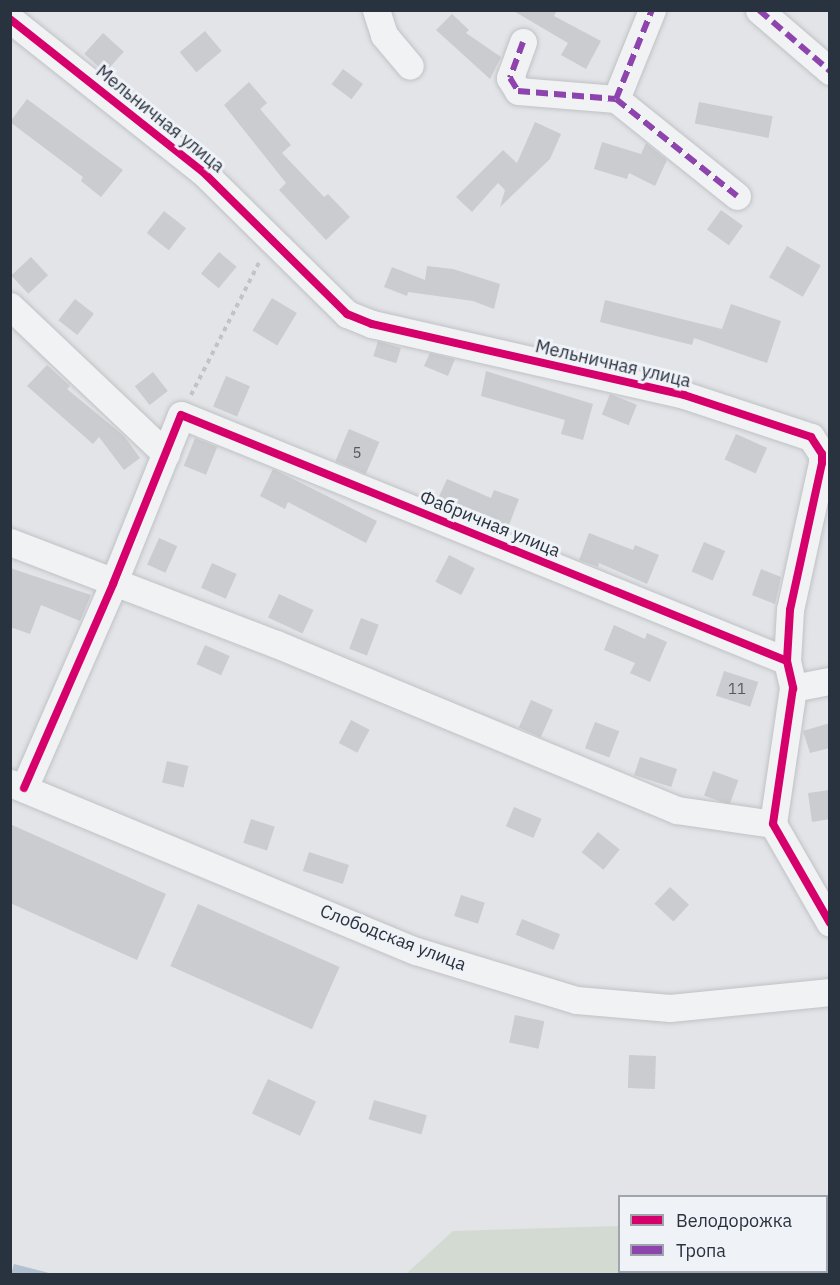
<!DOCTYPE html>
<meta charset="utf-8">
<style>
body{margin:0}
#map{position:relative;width:840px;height:1285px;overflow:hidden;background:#e2e4e7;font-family:"IBM Plex Sans",sans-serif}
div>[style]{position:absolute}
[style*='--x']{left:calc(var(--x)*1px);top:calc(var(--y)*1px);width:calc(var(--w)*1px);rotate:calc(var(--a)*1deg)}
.green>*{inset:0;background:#d3dad2}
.water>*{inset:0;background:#b1c1d1}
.building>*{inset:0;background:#cacccf;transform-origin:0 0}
.path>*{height:4px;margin-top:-2px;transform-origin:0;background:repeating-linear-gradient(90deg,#c1c3c7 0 4.5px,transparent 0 9px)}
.roads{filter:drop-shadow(0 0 2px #c0c2c5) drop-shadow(0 0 2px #c0c2c5)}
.minor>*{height:27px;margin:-13.5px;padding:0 13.5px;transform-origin:13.5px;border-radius:13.5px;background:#f1f2f4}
.quiet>*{height:6px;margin-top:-3px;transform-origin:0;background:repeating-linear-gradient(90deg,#8e44ad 0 12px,transparent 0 18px)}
.cycleway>*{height:8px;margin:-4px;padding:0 4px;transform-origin:4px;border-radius:4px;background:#d6006c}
span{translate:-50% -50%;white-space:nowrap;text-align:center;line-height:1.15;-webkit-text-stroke:6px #eff2f6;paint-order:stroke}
.number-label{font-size:15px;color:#525964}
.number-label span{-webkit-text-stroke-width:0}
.street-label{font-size:18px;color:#29323f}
.frame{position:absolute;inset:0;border:12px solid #29323f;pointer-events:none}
.legend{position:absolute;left:618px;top:1195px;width:210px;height:78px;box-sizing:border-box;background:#eff2f6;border:2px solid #a0a5ad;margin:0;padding:8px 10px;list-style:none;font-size:18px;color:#29323f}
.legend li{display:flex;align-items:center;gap:12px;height:30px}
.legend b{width:30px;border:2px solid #a0a5ad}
</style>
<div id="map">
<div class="green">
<i style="clip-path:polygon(827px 1218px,829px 1274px,406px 1274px,453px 1231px,619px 1226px,620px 1272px,826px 1272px)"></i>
</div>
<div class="water">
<i style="clip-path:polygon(14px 1264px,53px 1274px,11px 1274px)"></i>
</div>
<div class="building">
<i style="clip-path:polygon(512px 10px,557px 10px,554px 16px,601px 41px,586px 69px,561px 55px,568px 43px)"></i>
<i style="clip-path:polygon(452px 14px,469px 30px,466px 33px,501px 57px,490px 79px,436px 30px)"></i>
<i style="left:205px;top:31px;width:26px;height:33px;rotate:50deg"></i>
<i style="left:103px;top:33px;width:28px;height:28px;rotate:42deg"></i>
<i style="left:343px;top:69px;width:25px;height:19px;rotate:37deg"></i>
<i style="clip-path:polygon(249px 82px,267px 103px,260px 109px,291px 145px,282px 153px,324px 197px,328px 194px,350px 217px,326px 240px,279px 190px,286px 183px,224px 105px)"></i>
<i style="clip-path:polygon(27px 99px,123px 170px,101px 197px,81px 181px,83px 177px,10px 122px)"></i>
<i style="left:699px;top:102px;width:75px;height:22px;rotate:11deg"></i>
<i style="clip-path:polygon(535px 122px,561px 134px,550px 159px,500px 207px,505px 190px,498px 183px,472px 212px,456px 197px,503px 150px,517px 163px)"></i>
<i style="clip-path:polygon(602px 142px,641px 154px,646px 143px,667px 160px,655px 186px,629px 173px,627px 179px,594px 169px)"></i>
<i style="left:721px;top:210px;width:27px;height:24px;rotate:36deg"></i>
<i style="left:164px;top:211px;width:28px;height:28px;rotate:38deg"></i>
<i style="left:787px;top:246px;width:39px;height:36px;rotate:30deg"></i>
<i style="left:219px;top:252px;width:23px;height:28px;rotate:40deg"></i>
<i style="left:31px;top:257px;width:25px;height:27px;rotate:47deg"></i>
<i style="clip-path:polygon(427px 266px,453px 269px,500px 284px,494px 309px,473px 301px,408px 292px,407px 296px,384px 287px,392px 267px,425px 280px)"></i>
<i style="left:272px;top:298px;width:29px;height:38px;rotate:31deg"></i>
<i style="left:75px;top:299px;width:24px;height:27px;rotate:38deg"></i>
<i style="clip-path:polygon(605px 300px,722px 329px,731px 304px,781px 321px,767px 363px,694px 338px,692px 345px,600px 322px)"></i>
<i style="left:378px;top:341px;width:24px;height:16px;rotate:17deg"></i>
<i style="clip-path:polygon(430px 353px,455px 359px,448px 376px,424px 366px)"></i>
<i style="clip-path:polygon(47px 365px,70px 386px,67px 389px,124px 436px,140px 458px,124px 470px,99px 437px,93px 444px,27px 386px)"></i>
<i style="clip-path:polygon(486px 371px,593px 404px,583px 440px,561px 434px,565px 420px,481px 396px)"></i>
<i style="left:153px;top:372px;width:24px;height:23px;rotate:52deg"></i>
<i style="left:226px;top:376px;width:26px;height:33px;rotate:23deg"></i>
<i style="left:610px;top:394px;width:29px;height:22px;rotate:22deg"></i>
<i style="left:349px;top:429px;width:33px;height:35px;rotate:23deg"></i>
<i style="left:736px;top:434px;width:34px;height:28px;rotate:24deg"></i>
<i style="left:195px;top:438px;width:24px;height:30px;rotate:22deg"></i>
<i style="clip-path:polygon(273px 469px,377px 521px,366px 543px,288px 502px,285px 509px,260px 496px)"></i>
<i style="clip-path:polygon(447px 479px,491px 498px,494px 490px,519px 499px,507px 530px,437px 501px)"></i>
<i style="clip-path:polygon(589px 533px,633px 550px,635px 545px,659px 555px,647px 584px,599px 563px,598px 567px,579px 560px)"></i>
<i style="left:159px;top:538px;width:20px;height:29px;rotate:24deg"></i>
<i style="left:704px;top:542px;width:23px;height:32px;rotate:23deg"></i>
<i style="left:449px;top:555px;width:29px;height:30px;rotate:27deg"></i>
<i style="left:212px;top:563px;width:27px;height:27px;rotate:24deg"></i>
<i style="clip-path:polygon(10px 568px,91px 595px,80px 621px,41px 605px,30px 634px,10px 627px)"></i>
<i style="clip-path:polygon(761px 569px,781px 577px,775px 604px,752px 595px)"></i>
<i style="left:279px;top:594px;width:38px;height:26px;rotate:25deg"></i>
<i style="left:361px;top:618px;width:19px;height:33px;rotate:21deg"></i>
<i style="clip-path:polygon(614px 625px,645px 639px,647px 633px,667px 642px,650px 682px,630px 673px,635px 663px,604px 650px)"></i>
<i style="left:205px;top:645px;width:27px;height:21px;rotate:24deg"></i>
<i style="left:724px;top:671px;width:36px;height:26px;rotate:18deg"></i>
<i style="left:531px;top:700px;width:24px;height:30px;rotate:24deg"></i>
<i style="left:351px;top:720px;width:21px;height:26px;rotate:28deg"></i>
<i style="left:595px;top:722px;width:26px;height:28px;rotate:21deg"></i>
<i style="clip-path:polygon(830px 723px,830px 748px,810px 753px,803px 731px)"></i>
<i style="left:640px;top:757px;width:39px;height:19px;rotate:18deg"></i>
<i style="left:167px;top:761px;width:22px;height:22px;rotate:13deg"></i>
<i style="left:713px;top:771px;width:27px;height:26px;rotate:20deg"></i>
<i style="clip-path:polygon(830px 790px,830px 819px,812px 822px,808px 793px)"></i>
<i style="left:514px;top:807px;width:30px;height:21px;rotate:23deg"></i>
<i style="left:251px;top:819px;width:25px;height:25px;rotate:18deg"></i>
<i style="clip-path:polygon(10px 824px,166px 894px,137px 960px,10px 903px)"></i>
<i style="left:598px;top:832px;width:28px;height:26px;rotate:39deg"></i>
<i style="left:309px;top:852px;width:42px;height:20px;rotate:18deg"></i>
<i style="left:670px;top:887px;width:26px;height:23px;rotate:43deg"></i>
<i style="left:461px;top:895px;width:25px;height:22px;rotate:18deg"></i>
<i style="left:198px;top:904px;width:155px;height:68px;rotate:24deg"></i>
<i style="left:522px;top:919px;width:41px;height:17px;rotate:22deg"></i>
<i style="left:515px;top:1015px;width:30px;height:28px;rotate:12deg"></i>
<i style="left:629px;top:1055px;width:27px;height:33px;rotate:2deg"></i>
<i style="left:268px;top:1079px;width:53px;height:38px;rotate:25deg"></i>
<i style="left:374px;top:1100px;width:55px;height:20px;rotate:16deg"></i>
</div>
<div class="path">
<i style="--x:191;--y:395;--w:151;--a:-62.8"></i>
</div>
<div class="roads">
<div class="minor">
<i style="--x:376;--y:10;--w:26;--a:72"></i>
<i style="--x:384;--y:35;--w:40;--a:50"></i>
<i style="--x:759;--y:10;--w:94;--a:40.7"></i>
<i style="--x:10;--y:19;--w:245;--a:38.4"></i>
<i style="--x:202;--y:171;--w:204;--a:44.6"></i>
<i style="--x:347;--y:314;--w:27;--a:22"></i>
<i style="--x:372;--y:324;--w:320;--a:12.8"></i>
<i style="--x:684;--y:395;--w:134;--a:18.3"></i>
<i style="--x:811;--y:437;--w:20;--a:57"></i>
<i style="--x:822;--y:454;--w:9;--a:90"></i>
<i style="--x:822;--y:463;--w:150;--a:102.3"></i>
<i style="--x:790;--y:610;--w:51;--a:93.4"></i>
<i style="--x:787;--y:661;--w:28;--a:77"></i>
<i style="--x:793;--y:688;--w:137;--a:98.4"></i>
<i style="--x:773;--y:824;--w:114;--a:60.1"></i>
<i style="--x:523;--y:42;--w:38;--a:110"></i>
<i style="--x:510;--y:78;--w:15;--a:58"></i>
<i style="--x:518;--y:91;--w:98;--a:4.7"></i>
<i style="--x:616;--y:99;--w:155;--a:38.7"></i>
<i style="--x:616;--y:99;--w:96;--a:-68"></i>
<i style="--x:10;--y:306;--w:215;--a:43.5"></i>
<i style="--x:10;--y:542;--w:285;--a:21"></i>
<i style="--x:276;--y:644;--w:434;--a:22.5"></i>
<i style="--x:677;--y:810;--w:97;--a:8.3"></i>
<i style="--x:793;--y:688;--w:38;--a:-11"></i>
<i style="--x:10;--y:783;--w:439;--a:22.5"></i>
<i style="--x:416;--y:951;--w:167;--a:17"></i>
<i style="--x:576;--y:1000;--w:94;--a:4.9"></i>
<i style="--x:670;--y:1008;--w:161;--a:-5.7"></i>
<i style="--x:24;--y:788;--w:223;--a:-66.4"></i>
<i style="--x:113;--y:584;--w:182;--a:-68.1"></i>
<i style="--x:181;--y:415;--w:654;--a:22.09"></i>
</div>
</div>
<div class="quiet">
<i style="--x:759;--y:10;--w:94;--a:40.7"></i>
<i style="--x:523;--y:42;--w:38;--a:110"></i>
<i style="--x:510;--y:78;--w:15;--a:58"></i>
<i style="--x:518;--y:91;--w:98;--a:4.7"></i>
<i style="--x:616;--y:99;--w:155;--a:38.7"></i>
<i style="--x:616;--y:99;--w:96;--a:-68"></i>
</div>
<div class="cycleway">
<i style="--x:10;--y:19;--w:245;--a:38.4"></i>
<i style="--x:202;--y:171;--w:204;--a:44.6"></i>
<i style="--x:347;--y:314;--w:27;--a:22"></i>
<i style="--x:372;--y:324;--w:320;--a:12.8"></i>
<i style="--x:684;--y:395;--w:134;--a:18.3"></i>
<i style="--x:811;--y:437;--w:20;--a:57"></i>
<i style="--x:822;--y:454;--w:9;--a:90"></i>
<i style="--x:822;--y:463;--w:150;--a:102.3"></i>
<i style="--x:790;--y:610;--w:51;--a:93.4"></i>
<i style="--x:787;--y:661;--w:28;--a:77"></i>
<i style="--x:793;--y:688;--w:137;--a:98.4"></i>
<i style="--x:773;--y:824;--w:114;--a:60.1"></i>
<i style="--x:24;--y:788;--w:223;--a:-66.4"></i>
<i style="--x:113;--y:584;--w:182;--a:-68.1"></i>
<i style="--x:181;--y:415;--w:654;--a:22.09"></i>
</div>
<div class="number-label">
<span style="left:357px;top:453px">5</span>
<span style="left:737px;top:689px">11</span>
</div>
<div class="street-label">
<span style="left:160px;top:119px;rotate:39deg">Мельничная улица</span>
<span style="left:613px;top:364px;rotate:13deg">Мельничная улица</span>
<span style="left:490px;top:524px;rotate:22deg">Фабричная улица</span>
<span style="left:393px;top:938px;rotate:21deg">Слободская улица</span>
</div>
<div class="frame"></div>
<ul class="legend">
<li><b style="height:8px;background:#d6006c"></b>Велодорожка</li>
<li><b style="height:8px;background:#8e44ad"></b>Тропа</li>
</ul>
</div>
